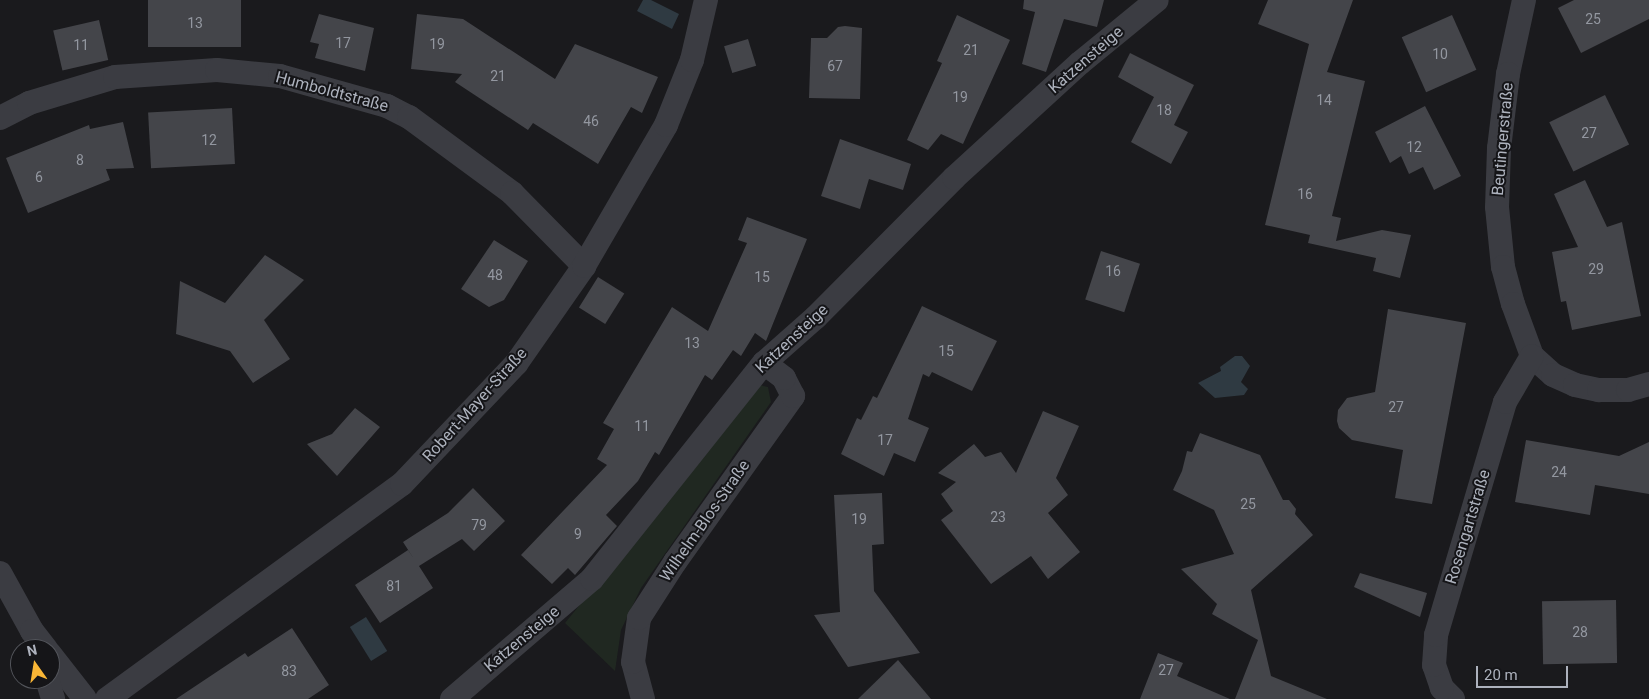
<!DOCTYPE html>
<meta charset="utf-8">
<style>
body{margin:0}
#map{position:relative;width:1649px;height:699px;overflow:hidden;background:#1a1a1d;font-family:Roboto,sans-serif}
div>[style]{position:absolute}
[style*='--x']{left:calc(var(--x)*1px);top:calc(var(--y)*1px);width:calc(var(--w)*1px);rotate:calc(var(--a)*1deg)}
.green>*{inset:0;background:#202821}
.water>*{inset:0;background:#2f3a42;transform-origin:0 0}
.building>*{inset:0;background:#44454a;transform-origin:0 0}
.minor>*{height:24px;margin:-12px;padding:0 12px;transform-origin:12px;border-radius:12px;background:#3b3c42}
span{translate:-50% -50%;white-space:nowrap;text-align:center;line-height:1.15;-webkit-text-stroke:4px #151518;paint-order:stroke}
.number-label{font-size:14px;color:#9397a0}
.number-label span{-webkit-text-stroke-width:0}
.street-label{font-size:16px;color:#adb2bd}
.north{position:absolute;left:10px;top:639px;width:50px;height:50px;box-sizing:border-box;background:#151518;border:1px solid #52545a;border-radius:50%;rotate:347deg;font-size:14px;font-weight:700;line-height:20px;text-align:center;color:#adb2bd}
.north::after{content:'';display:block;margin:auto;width:18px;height:22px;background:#f9b636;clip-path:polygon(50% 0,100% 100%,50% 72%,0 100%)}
.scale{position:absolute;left:1476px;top:666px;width:92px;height:22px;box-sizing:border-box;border:2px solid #adb2bd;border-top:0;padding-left:6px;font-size:15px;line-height:18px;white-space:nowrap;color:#adb2bd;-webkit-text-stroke:4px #151518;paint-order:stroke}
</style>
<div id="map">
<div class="green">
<i style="clip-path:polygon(759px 385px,768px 387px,771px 402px,641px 588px,621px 630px,615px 671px,565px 623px)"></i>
</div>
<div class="water">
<i style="clip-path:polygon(643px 0,651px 0,679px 14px,672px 29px,637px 11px)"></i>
<i style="clip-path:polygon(1235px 356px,1242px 356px,1250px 366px,1241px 382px,1248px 389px,1244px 395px,1215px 398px,1198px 383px,1221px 371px,1220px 367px)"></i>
<i style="left:366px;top:617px;width:40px;height:19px;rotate:58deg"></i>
</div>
<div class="building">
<i style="left:148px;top:0;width:93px;height:47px"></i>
<i style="clip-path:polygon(1024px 0,1104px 0,1097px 27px,1064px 19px,1046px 72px,1022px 64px,1035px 12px,1023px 9px)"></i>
<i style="clip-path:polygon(1268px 0,1353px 0,1327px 72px,1365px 81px,1332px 216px,1341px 218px,1336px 241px,1382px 230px,1411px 235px,1400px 278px,1373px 271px,1376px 258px,1308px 243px,1310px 235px,1265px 225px,1309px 44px,1258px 24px)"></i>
<i style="clip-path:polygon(1574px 0,1649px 0,1649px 19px,1581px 53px,1558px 8px)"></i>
<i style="clip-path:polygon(319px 14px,374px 28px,365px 71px,315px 58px,319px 44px,310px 42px)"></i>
<i style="clip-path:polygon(417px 14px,463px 19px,555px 79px,575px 44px,658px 77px,642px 113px,631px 107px,598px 164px,533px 123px,528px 130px,455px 82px,462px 74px,411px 69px)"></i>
<i style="clip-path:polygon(957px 15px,1010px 40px,963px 144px,941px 134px,928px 150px,907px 140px,942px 63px,937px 61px)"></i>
<i style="left:1452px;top:15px;width:60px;height:55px;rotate:66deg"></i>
<i style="left:99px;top:20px;width:41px;height:47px;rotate:77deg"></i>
<i style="clip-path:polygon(845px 26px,862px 28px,860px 99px,809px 98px,811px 38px,827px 38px,838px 27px)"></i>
<i style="left:748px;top:39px;width:28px;height:25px;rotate:73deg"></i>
<i style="clip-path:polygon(1130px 53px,1194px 85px,1174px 125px,1188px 132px,1171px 164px,1131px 142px,1154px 97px,1118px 77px)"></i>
<i style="left:1605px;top:95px;width:55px;height:62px;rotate:64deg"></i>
<i style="clip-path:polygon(1425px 106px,1461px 176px,1434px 190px,1423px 167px,1409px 174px,1401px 156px,1390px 163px,1375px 132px)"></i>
<i style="left:232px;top:108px;width:56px;height:84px;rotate:87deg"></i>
<i style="clip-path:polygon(123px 122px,134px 168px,106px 169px,110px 180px,28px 213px,6px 158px,89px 125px,90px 129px)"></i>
<i style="clip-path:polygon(840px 139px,911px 164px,903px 190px,869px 179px,860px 209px,821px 196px)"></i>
<i style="clip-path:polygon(1585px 180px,1607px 227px,1622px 222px,1641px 316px,1572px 330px,1566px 301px,1561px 302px,1552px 252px,1578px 247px,1554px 194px)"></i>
<i style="clip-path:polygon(747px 217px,807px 239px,766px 341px,755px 333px,741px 356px,733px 350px,712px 380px,705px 375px,659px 455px,655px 452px,638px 481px,606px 515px,617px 526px,575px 575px,568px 568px,552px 584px,521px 555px,607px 465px,597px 459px,614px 429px,603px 423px,672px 307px,708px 331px,747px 243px,738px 240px)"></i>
<i style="clip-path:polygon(494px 240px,528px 261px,504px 300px,489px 307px,461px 289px)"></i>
<i style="left:1101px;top:251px;width:41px;height:51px;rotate:18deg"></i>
<i style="clip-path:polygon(265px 255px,304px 280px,264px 320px,290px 359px,253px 383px,230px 351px,176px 334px,180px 281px,225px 303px)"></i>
<i style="left:598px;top:277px;width:31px;height:36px;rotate:32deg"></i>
<i style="clip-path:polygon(922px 306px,997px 341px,972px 391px,932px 372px,929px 377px,923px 374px,908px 419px,929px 428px,915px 462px,894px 453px,884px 476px,841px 454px,857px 418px,861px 420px,873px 396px,877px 398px)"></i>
<i style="clip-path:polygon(1388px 309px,1466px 323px,1432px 504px,1395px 498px,1403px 450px,1352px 440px,1339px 428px,1337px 421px,1338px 410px,1347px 398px,1375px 392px)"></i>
<i style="clip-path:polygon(355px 408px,380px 427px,337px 476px,307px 444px,332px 434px)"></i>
<i style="clip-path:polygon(1043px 411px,1079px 426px,1056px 478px,1068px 495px,1048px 513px,1080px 552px,1048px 579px,1031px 556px,991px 584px,941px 520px,953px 511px,941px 494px,956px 482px,938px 473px,974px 444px,985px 457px,1001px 452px,1016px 473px)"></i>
<i style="clip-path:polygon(1200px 433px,1260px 455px,1283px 500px,1289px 500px,1296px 509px,1295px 514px,1313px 535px,1251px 590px,1271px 676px,1327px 699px,1235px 699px,1258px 640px,1212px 614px,1217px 604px,1181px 569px,1234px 554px,1214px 510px,1173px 490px,1182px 471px,1187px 451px,1192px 452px)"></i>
<i style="clip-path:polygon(1526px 440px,1619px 456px,1649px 442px,1649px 494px,1595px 485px,1590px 515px,1515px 502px)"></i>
<i style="clip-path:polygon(473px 488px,505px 521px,474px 551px,462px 539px,419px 566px,433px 588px,380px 623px,355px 585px,408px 550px,414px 559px,403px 542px,448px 513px)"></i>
<i style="clip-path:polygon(882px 493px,884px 544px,872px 545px,874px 591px,920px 653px,848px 667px,814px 615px,840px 612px,834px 495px)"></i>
<i style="clip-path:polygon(1360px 573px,1427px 593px,1420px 617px,1354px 587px)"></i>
<i style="left:1616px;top:600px;width:63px;height:74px;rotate:89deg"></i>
<i style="clip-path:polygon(292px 628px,329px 685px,308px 699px,176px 699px,245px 653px,248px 657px)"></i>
<i style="clip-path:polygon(1158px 653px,1183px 663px,1177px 676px,1230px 699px,1140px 699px)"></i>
<i style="clip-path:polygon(898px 660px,931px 699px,858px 699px)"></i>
</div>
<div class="minor">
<i style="--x:1524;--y:0;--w:76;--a:102.2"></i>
<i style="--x:1508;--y:74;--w:75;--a:96.9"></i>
<i style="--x:1499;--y:148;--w:59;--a:91.9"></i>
<i style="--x:1497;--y:207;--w:60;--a:84.3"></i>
<i style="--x:1503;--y:267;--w:38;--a:75"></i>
<i style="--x:1513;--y:304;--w:55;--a:69.9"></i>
<i style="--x:1532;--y:356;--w:28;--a:42"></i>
<i style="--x:1553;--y:375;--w:24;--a:24"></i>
<i style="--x:1575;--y:385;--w:25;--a:12"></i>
<i style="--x:1599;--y:390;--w:29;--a:0"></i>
<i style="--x:1628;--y:390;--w:22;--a:-16"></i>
<i style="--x:0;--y:118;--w:33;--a:-27"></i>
<i style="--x:29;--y:103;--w:90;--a:-16.8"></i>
<i style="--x:115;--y:77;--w:102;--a:-3.9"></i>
<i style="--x:217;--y:70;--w:63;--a:5.4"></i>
<i style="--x:280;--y:76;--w:111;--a:15.7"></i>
<i style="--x:387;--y:106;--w:25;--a:27"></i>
<i style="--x:409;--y:117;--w:128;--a:36.4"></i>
<i style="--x:512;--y:193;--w:103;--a:45.4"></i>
<i style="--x:0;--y:573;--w:66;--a:61.1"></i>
<i style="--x:32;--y:631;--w:23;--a:52"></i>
<i style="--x:50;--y:654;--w:57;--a:52.1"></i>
<i style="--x:47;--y:679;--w:21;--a:73"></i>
<i style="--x:107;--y:699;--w:365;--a:-36.1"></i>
<i style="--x:402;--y:484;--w:166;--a:-46.5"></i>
<i style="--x:516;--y:364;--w:119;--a:-55.2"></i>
<i style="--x:584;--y:266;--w:163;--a:-59.8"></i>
<i style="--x:666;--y:125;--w:70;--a:-68.2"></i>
<i style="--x:692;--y:60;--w:62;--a:-76.9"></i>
<i style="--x:452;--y:699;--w:184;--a:-40.6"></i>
<i style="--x:592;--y:579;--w:276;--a:-51.5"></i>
<i style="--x:764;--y:363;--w:69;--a:-41.5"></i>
<i style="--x:816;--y:317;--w:196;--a:-45.2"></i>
<i style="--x:954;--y:178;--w:171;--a:-42.4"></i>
<i style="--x:1080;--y:63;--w:99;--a:-39.3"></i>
<i style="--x:643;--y:699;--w:38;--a:-105"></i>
<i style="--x:633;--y:662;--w:44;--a:-82.2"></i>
<i style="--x:639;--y:618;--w:67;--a:-57.3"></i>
<i style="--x:675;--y:562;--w:204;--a:-54.6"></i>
<i style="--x:793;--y:396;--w:20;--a:-117"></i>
<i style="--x:784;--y:378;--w:25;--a:-143"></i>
<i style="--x:1453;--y:699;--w:16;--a:-135"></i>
<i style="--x:1442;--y:688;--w:24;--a:-109"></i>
<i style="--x:1434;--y:665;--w:30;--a:-86"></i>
<i style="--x:1436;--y:635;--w:243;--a:-73.5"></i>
<i style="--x:1505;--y:402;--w:53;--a:-59.6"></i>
</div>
<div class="number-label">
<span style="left:1593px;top:19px">25</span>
<span style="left:195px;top:23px">13</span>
<span style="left:343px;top:43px">17</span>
<span style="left:437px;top:44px">19</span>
<span style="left:81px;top:45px">11</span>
<span style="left:971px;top:50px">21</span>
<span style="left:1440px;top:54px">10</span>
<span style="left:835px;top:66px">67</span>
<span style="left:498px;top:76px">21</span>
<span style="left:960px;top:97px">19</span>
<span style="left:1324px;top:100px">14</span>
<span style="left:1164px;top:110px">18</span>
<span style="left:591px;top:121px">46</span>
<span style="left:1589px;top:133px">27</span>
<span style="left:209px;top:140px">12</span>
<span style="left:1414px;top:147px">12</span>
<span style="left:80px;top:160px">8</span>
<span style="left:39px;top:177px">6</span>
<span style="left:1305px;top:194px">16</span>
<span style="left:1596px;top:269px">29</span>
<span style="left:1113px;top:271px">16</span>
<span style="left:495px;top:275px">48</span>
<span style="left:762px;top:277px">15</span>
<span style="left:692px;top:343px">13</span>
<span style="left:946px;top:351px">15</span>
<span style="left:1396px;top:407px">27</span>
<span style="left:642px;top:426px">11</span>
<span style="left:885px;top:440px">17</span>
<span style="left:1559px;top:472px">24</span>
<span style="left:1248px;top:504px">25</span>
<span style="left:998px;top:517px">23</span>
<span style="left:859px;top:519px">19</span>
<span style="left:479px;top:525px">79</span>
<span style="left:578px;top:534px">9</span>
<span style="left:394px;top:586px">81</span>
<span style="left:1580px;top:632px">28</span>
<span style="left:1166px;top:670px">27</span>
<span style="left:289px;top:671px">83</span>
</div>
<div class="street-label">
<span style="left:1086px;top:60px;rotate:-41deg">Katzensteige</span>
<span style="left:332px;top:92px;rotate:15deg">Humboldtstraße</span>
<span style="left:1503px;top:139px;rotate:-85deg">Beutingerstraße</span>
<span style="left:792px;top:339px;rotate:-43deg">Katzensteige</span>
<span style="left:475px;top:405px;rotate:-48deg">Robert-Mayer-Straße</span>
<span style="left:705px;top:521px;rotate:-55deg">Wilhelm-Blos-Straße</span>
<span style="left:1468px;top:527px;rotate:-73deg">Rosengartstraße</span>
<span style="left:522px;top:639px;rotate:-40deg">Katzensteige</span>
</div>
<div class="north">N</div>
<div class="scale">20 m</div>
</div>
